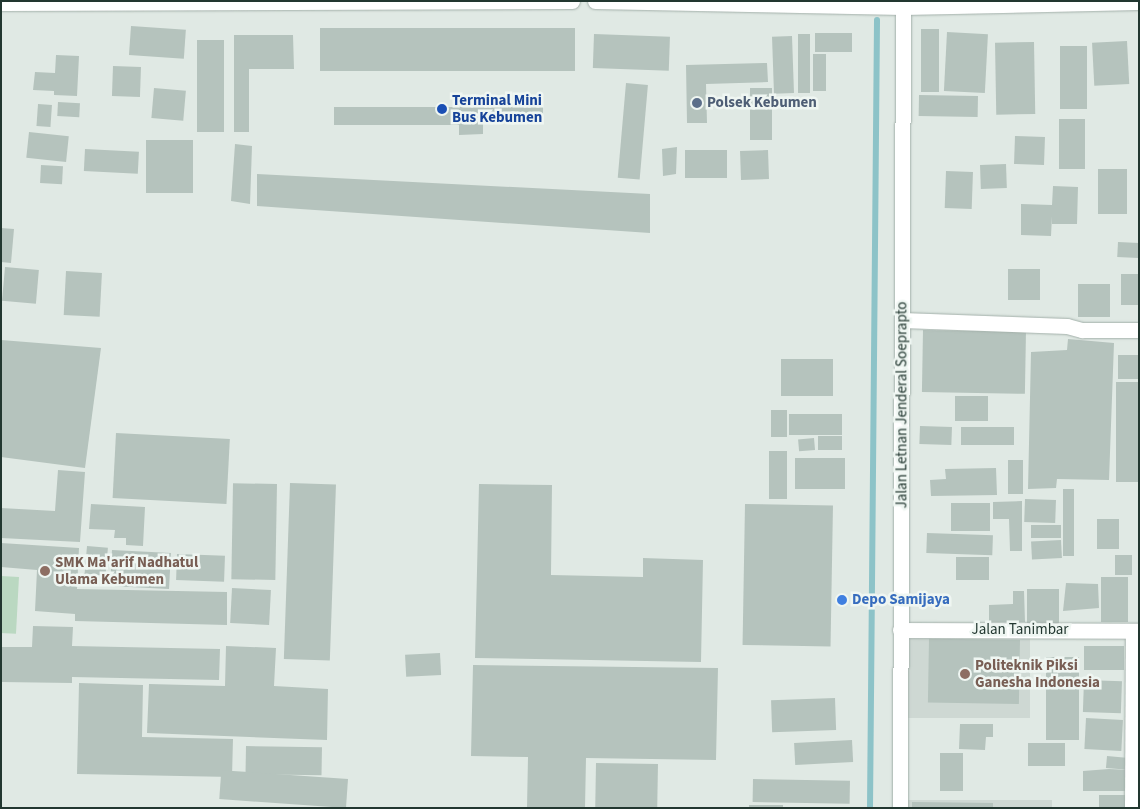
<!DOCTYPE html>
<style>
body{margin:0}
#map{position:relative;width:1140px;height:809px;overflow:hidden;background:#e0e9e4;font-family:"Source Sans 3",sans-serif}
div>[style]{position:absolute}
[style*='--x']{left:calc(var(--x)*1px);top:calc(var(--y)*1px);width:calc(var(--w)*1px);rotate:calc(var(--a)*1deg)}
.built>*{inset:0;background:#ced8d3;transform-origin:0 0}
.green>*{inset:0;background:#bad8c1;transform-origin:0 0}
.stream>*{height:6px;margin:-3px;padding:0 3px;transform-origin:3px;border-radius:3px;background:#8dc3c8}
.building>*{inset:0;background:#b5c3bd;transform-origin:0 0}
.roads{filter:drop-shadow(0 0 1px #a3b0aa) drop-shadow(0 0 1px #a3b0aa)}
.minor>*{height:15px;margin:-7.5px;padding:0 7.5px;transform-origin:7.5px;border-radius:7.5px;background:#fff}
.secondary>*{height:15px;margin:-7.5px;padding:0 7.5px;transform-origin:7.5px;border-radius:7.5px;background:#fff}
.dots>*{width:14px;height:14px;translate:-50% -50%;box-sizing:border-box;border:2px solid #eff6f2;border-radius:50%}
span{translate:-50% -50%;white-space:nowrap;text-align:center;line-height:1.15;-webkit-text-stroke:5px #eff6f2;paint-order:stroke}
.transit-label{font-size:15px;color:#164399;font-weight:700}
.left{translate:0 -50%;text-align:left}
.service-label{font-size:15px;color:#4e5e75;font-weight:700}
.street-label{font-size:15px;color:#223730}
.education-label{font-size:15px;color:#785e54;font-weight:700}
.shop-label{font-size:15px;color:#366cbe;font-weight:700}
.frame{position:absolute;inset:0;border:2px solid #223730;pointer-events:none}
</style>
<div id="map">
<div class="built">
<i style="left:900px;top:630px;width:130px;height:88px"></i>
<i style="left:900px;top:800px;width:152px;height:8px"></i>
</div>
<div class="green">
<i style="left:1px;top:576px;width:18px;height:57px;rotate:3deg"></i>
</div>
<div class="stream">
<i style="--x:870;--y:808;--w:788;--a:-89.49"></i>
</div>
<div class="building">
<i style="left:131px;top:26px;width:55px;height:29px;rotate:4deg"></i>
<i style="left:320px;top:28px;width:255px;height:43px"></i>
<i style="left:921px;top:29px;width:18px;height:63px"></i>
<i style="left:947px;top:32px;width:41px;height:59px;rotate:3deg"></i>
<i style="left:815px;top:33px;width:37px;height:19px"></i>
<i style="left:594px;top:34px;width:76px;height:34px;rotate:2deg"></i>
<i style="left:798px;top:34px;width:12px;height:59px"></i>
<i style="clip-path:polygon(234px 35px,293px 35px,294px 69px,249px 69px,249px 132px,234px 132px)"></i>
<i style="left:792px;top:36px;width:57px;height:20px;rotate:88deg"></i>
<i style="left:197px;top:40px;width:27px;height:92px"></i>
<i style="left:1127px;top:41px;width:43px;height:35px;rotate:87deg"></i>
<i style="left:1034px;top:42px;width:72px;height:39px;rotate:89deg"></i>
<i style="left:1060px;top:46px;width:27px;height:63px"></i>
<i style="left:813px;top:54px;width:13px;height:37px"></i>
<i style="clip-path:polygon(56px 55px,79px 56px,77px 96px,54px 95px,54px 91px,33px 90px,35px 72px,55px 73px)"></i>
<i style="clip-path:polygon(767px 63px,768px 82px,706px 84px,707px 123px,687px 123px,686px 65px)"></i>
<i style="left:113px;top:66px;width:28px;height:30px;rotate:2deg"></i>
<i style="left:626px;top:83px;width:22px;height:95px;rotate:5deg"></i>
<i style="left:154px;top:88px;width:32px;height:30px;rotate:5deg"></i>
<i style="left:750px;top:88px;width:22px;height:52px"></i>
<i style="clip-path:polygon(457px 95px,486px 95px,486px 106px,543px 105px,543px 123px,483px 123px,483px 134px,459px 135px,459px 125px,334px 125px,334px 107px,457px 107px)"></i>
<i style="left:919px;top:95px;width:59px;height:21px;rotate:1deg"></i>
<i style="left:58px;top:102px;width:22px;height:14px;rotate:3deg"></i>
<i style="left:38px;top:104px;width:14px;height:22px;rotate:4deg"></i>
<i style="left:1059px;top:119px;width:26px;height:50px"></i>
<i style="left:29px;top:132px;width:40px;height:26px;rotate:6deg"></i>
<i style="left:1015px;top:136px;width:30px;height:28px;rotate:2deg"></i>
<i style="left:146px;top:140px;width:47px;height:53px"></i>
<i style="clip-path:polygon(235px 144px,252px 146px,250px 204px,231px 201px)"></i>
<i style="clip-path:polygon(677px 147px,676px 174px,663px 176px,662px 149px)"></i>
<i style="left:85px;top:149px;width:54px;height:22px;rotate:3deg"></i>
<i style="left:685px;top:150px;width:42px;height:28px"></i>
<i style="left:768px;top:150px;width:29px;height:28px;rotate:88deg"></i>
<i style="left:1006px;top:164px;width:24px;height:26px;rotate:88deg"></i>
<i style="left:41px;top:165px;width:22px;height:18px;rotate:3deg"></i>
<i style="left:1098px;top:169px;width:29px;height:45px"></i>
<i style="left:946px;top:171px;width:27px;height:37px;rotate:2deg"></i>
<i style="clip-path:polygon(257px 174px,650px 194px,650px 233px,257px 206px)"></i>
<i style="clip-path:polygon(1053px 186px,1078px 187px,1077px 224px,1052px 224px,1052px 216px,1051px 236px,1021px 235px,1021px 204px,1052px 205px)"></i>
<i style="clip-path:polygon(1px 228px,14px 229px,11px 263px,1px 262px)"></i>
<i style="left:1118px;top:242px;width:21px;height:15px;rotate:3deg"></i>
<i style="left:5px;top:267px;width:34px;height:34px;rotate:5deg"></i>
<i style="left:1008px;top:269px;width:32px;height:31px"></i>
<i style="left:66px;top:271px;width:36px;height:44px;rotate:3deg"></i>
<i style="left:1121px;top:274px;width:18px;height:31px"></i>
<i style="left:1078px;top:284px;width:32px;height:33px"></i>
<i style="left:923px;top:330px;width:103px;height:62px;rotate:1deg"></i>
<i style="clip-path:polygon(1068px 339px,1114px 343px,1109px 480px,1057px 479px,1056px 488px,1028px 489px,1031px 352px,1067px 350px)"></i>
<i style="clip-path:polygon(1px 340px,101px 348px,85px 468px,1px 457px)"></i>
<i style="left:1118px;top:355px;width:21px;height:24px"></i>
<i style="left:833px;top:359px;width:37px;height:52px;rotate:90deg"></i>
<i style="left:1139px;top:382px;width:100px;height:23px;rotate:90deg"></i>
<i style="left:955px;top:396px;width:33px;height:25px"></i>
<i style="left:771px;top:410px;width:16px;height:27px"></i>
<i style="left:789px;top:414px;width:53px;height:21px"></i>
<i style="left:920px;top:426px;width:32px;height:18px;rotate:2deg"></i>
<i style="left:1014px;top:427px;width:18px;height:53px;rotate:90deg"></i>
<i style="left:116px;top:433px;width:114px;height:65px;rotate:3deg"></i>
<i style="left:842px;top:436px;width:14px;height:24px;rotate:90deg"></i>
<i style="left:814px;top:438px;width:12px;height:16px;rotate:85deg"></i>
<i style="left:769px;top:451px;width:18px;height:48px"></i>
<i style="left:795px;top:458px;width:50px;height:31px"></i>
<i style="left:1008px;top:460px;width:15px;height:34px"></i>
<i style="clip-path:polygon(996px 468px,997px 495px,931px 496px,930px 480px,946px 479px,945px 469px)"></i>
<i style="clip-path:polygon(58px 470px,85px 472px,80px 542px,1px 538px,1px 508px,55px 511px)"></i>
<i style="left:290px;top:483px;width:46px;height:176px;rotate:2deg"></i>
<i style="left:277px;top:484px;width:96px;height:44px;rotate:91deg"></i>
<i style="clip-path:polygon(479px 484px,552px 485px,551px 575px,643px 577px,643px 558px,703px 560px,701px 662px,475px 658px)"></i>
<i style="left:1063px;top:489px;width:11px;height:67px"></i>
<i style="left:1025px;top:499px;width:31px;height:23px;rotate:2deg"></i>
<i style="clip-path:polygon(1022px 501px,1022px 551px,1010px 551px,1009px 519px,993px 519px,993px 502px)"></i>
<i style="left:951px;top:503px;width:39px;height:28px"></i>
<i style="clip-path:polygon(91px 504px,145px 507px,143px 546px,126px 545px,126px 538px,114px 538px,115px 530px,89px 529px)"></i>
<i style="left:745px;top:504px;width:88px;height:141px;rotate:1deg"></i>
<i style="left:1097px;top:519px;width:22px;height:30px"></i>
<i style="left:1031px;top:525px;width:30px;height:13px"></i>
<i style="left:927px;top:533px;width:66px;height:20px;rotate:2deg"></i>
<i style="left:1061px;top:540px;width:18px;height:30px;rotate:87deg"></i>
<i style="clip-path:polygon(1px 543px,79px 548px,77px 589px,227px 592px,227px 625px,75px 621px,75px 614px,35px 611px,37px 570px,1px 567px)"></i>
<i style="left:87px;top:546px;width:21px;height:28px;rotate:5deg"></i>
<i style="left:112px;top:550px;width:59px;height:36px;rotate:3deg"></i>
<i style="left:177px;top:554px;width:48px;height:26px;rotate:2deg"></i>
<i style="left:1115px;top:555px;width:17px;height:20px"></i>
<i style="left:956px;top:557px;width:33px;height:23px"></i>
<i style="left:1101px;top:577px;width:27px;height:45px"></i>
<i style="clip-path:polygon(1066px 583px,1098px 584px,1099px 608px,1063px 611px)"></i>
<i style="left:232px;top:588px;width:39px;height:35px;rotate:3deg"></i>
<i style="left:1059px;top:589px;width:37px;height:32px;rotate:90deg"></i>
<i style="clip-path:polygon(1013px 591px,1024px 591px,1025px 622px,989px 622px,989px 605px,1013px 604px)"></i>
<i style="clip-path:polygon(33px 626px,73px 627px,72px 646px,220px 649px,219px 680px,72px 677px,72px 683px,1px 682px,1px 647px,32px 647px)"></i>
<i style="left:1020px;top:640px;width:64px;height:91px;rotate:91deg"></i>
<i style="clip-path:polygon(226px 646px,276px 648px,274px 686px,328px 689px,327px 740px,147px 733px,149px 684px,225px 686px)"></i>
<i style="left:1124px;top:646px;width:24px;height:40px;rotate:90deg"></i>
<i style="left:440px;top:653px;width:22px;height:35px;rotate:87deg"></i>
<i style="left:1046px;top:657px;width:33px;height:83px"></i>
<i style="clip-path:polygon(473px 665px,718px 668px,716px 760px,586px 758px,585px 808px,527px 808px,528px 757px,471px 756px)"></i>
<i style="left:1084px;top:680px;width:38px;height:32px;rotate:2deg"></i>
<i style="clip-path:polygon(79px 683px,143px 685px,142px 737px,233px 739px,232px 777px,77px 774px)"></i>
<i style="left:835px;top:698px;width:32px;height:64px;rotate:88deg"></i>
<i style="left:1086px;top:718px;width:37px;height:31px;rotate:3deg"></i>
<i style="clip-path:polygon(960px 724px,993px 724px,993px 737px,986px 737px,985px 750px,959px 749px)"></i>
<i style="left:852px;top:740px;width:22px;height:58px;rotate:87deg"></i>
<i style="left:1065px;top:743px;width:23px;height:37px;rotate:90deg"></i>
<i style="left:246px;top:746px;width:76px;height:28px;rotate:1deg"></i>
<i style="left:940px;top:753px;width:23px;height:38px"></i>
<i style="left:1107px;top:756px;width:22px;height:12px;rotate:5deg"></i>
<i style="left:596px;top:763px;width:62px;height:45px;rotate:1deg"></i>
<i style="clip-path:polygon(1109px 769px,1129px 770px,1129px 791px,1083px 791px,1083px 771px)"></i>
<i style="left:348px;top:779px;width:29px;height:127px;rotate:94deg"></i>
<i style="left:753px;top:779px;width:97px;height:23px;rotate:1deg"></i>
<i style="left:1129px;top:795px;width:13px;height:30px;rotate:90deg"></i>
<i style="clip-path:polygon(912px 802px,993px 803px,993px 808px,912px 808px)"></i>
<i style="left:749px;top:805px;width:34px;height:3px"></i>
</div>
<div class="roads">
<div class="minor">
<i style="--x:902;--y:320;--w:165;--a:2.1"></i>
<i style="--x:1067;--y:326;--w:16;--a:15"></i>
<i style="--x:1082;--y:330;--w:57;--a:0"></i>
<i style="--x:900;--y:630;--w:239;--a:0.2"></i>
<i style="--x:900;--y:808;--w:807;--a:-89.79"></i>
<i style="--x:1132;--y:808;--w:177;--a:-89.7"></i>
</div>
<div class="secondary">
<i style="--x:595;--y:1;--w:308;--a:1.1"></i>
<i style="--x:903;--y:7;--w:236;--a:-1.2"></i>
<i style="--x:1;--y:3;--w:571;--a:-0.2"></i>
</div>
</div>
<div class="dots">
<i style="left:697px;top:103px;background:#5c6f8a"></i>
<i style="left:442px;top:109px;background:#1a4fb4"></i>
<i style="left:45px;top:571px;background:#8d6e63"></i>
<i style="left:842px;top:600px;background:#3f7fe0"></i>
<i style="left:965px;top:674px;background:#8d6e63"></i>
</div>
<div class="transit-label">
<span class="left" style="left:452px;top:109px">Terminal Mini<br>Bus Kebumen</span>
</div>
<div class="service-label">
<span class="left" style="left:707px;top:103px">Polsek Kebumen</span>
</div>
<div class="street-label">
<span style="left:902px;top:405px;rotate:-90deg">Jalan Letnan Jenderal Soeprapto</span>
<span style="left:1020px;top:630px">Jalan Tanimbar</span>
</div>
<div class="education-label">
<span class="left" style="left:55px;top:571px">SMK Ma'arif Nadhatul<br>Ulama Kebumen</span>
<span class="left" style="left:975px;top:674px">Politeknik Piksi<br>Ganesha Indonesia</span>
</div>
<div class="shop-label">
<span class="left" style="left:852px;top:600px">Depo Samijaya</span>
</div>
<div class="frame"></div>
</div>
